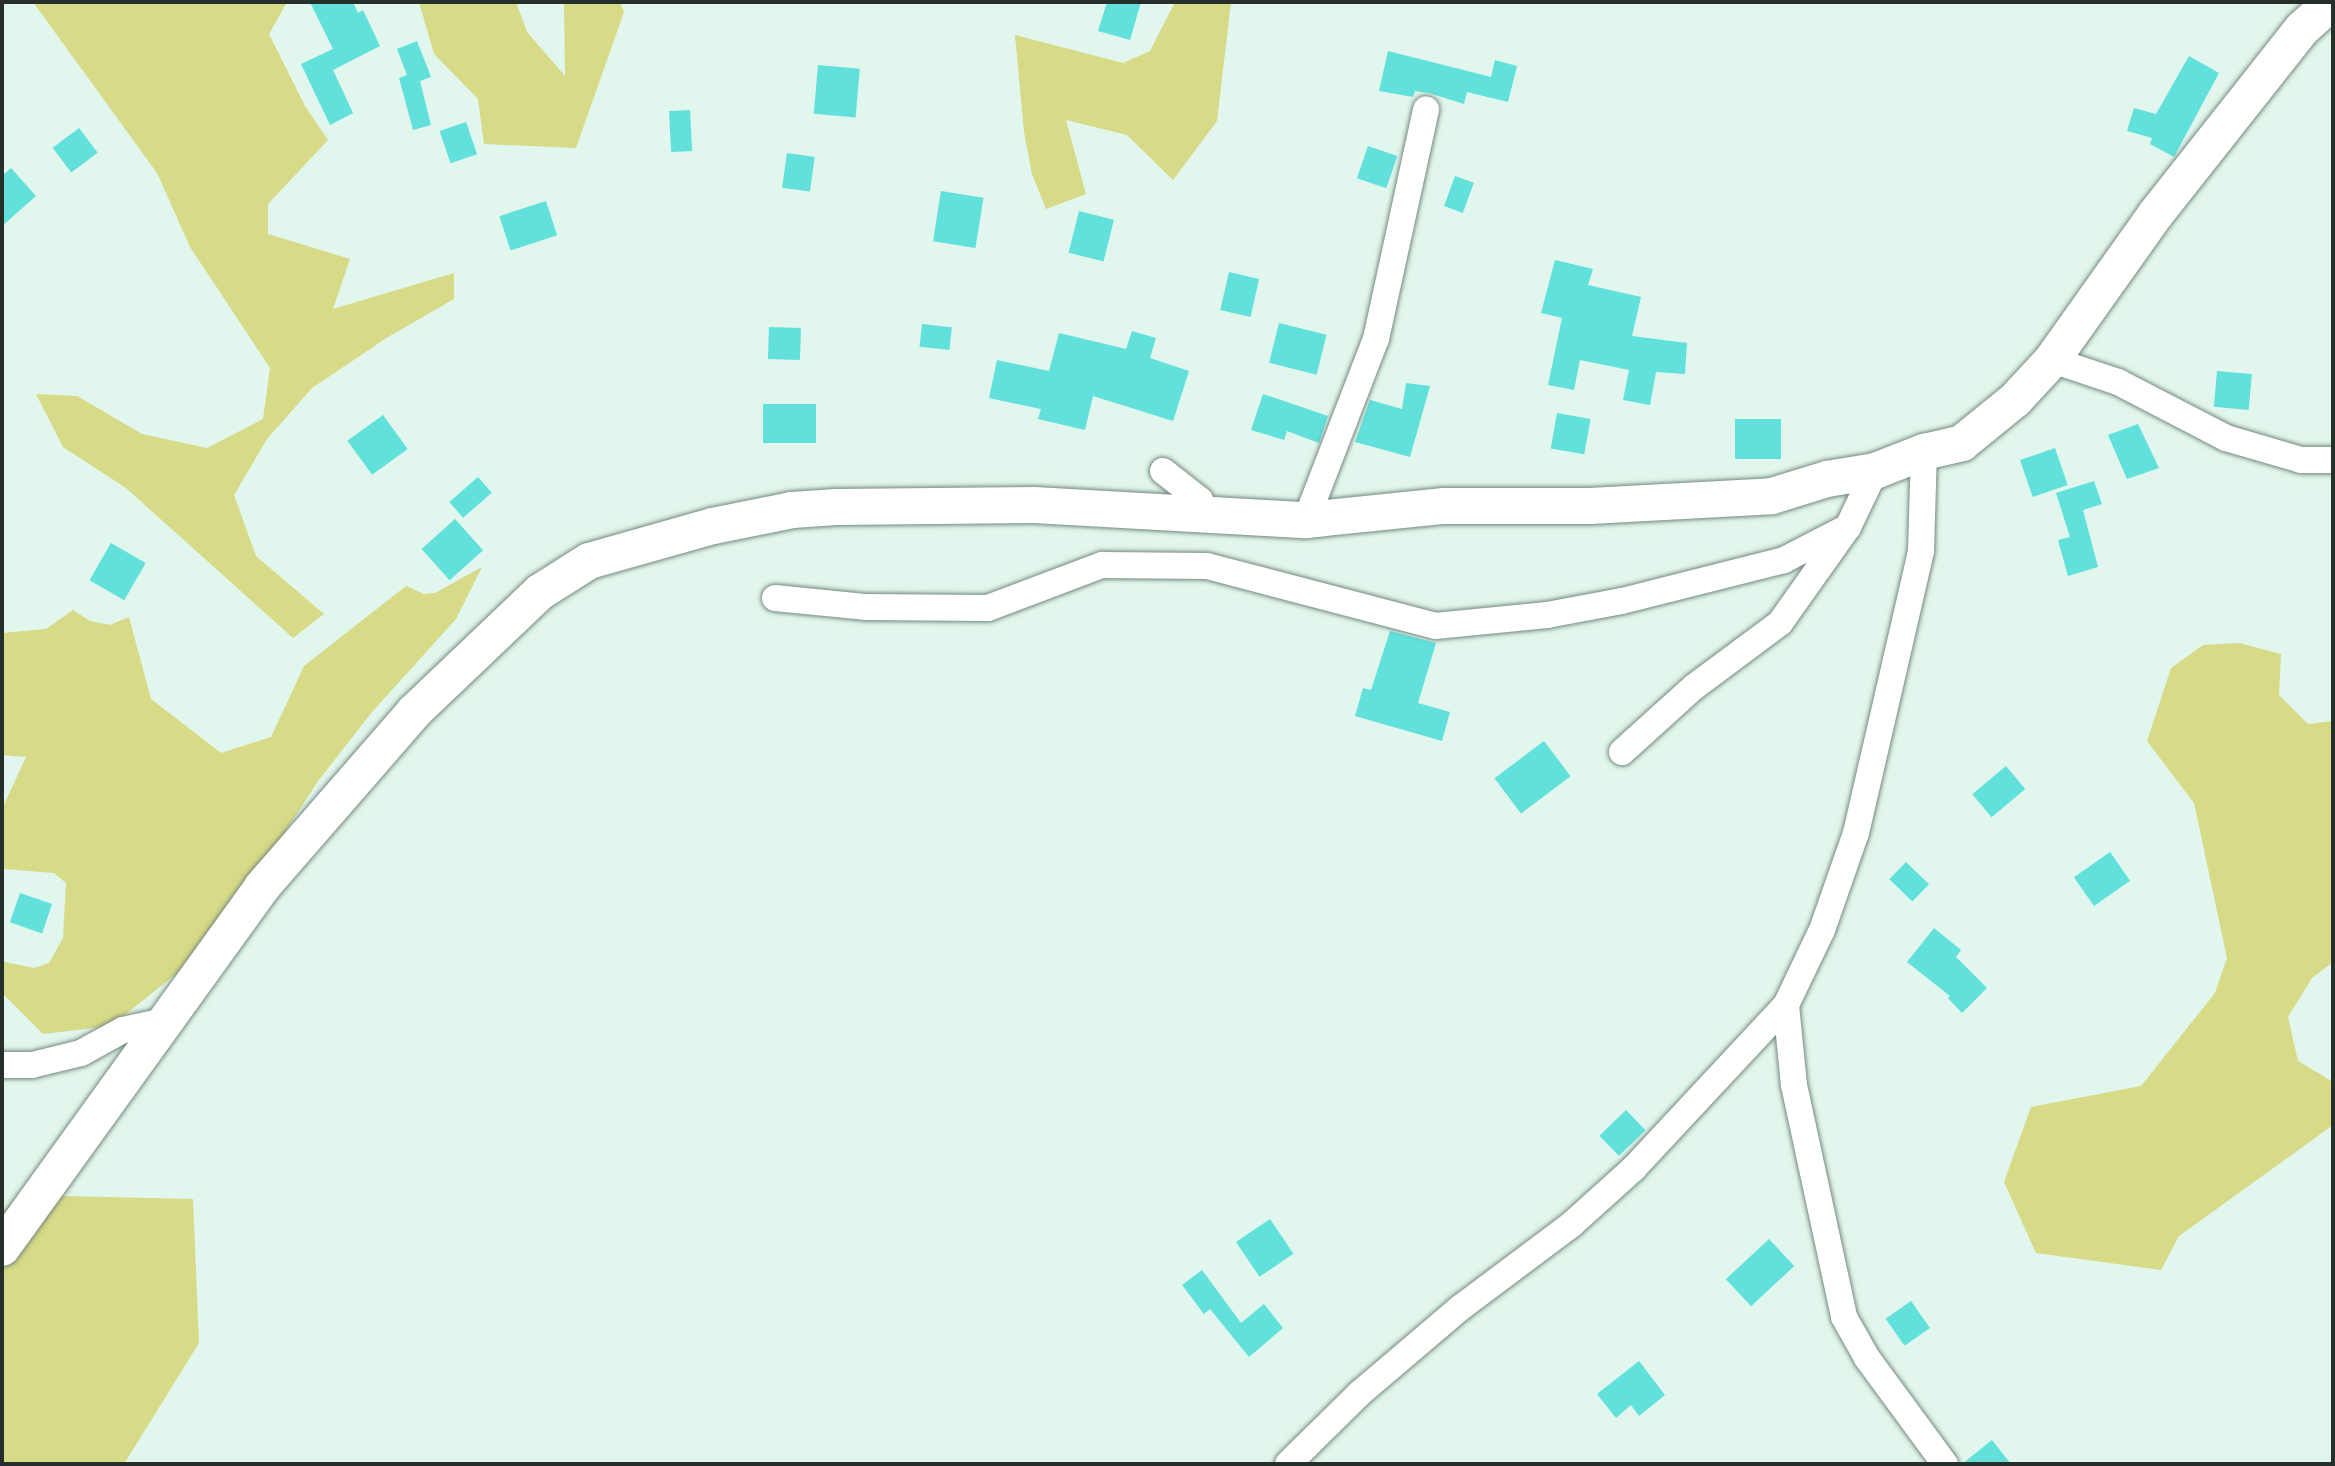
<!DOCTYPE html>
<style>
body{margin:0}
#map{position:relative;width:2335px;height:1466px;overflow:hidden;background:#e1f6ec;font-family:"Titillium Web",sans-serif}
div>[style]{position:absolute}
[style*='--x']{left:calc(var(--x)*1px);top:calc(var(--y)*1px);width:calc(var(--w)*1px);rotate:calc(var(--a)*1deg)}
.green>*{inset:0;background:#d7da86}
.building>*{inset:0;background:#61e0dc;transform-origin:0 0}
.roads{filter:drop-shadow(0 0 2px #75897f) drop-shadow(0 0 2px #75897f)}
.minor>*{height:26px;margin:-13px;padding:0 13px;transform-origin:13px;border-radius:13px;background:#fff}
.secondary>*{height:36px;margin:-18px;padding:0 18px;transform-origin:18px;border-radius:18px;background:#fff}
span{translate:-50% -50%;white-space:nowrap;text-align:center;line-height:1.15;-webkit-text-stroke:7px #fafefc;paint-order:stroke}
.frame{position:absolute;inset:0;border:4px solid #272f2b;pointer-events:none}
</style>
<div id="map">
<div class="green">
<i style="clip-path:polygon(33px 2px,287px 2px,269px 34px,305px 106px,328px 140px,268px 204px,268px 234px,350px 259px,333px 309px,454px 273px,454px 299px,388px 337px,312px 388px,267px 439px,234px 495px,256px 556px,324px 614px,293px 638px,126px 488px,63px 447px,36px 394px,77px 396px,142px 434px,207px 448px,263px 419px,270px 368px,190px 247px,157px 173px)"></i>
<i style="clip-path:polygon(419px 2px,516px 2px,527px 32px,565px 76px,564px 2px,620px 2px,624px 12px,576px 148px,484px 144px,478px 99px,434px 54px)"></i>
<i style="clip-path:polygon(1175px 2px,1231px 2px,1217px 121px,1173px 180px,1127px 135px,1066px 120px,1086px 194px,1046px 209px,1032px 174px,1024px 132px,1015px 35px,1123px 63px,1150px 51px)"></i>
<i style="clip-path:polygon(482px 567px,456px 619px,372px 712px,318px 781px,212px 945px,111px 1026px,43px 1034px,2px 993px,2px 958px,5px 962px,34px 968px,49px 963px,63px 938px,66px 883px,54px 873px,4px 869px,2px 875px,2px 809px,26px 757px,2px 755px,2px 633px,46px 629px,73px 610px,90px 621px,110px 625px,129px 617px,151px 699px,221px 753px,271px 737px,304px 666px,406px 586px,424px 594px,435px 593px)"></i>
<i style="clip-path:polygon(2239px 643px,2281px 654px,2279px 695px,2308px 724px,2333px 721px,2333px 962px,2312px 978px,2288px 1017px,2298px 1061px,2330px 1080px,2333px 1086px,2333px 1125px,2179px 1236px,2161px 1270px,2036px 1253px,2004px 1182px,2031px 1107px,2141px 1086px,2215px 993px,2227px 958px,2194px 803px,2147px 741px,2171px 668px,2203px 645px)"></i>
<i style="clip-path:polygon(19px 1195px,193px 1199px,199px 1343px,124px 1464px,2px 1464px,2px 1213px)"></i>
</div>
<div class="building">
<i style="clip-path:polygon(310px 2px,353px 2px,358px 13px,363px 10px,380px 46px,333px 70px,353px 113px,330px 125px,301px 64px,333px 49px)"></i>
<i style="clip-path:polygon(1107px 2px,1141px 2px,1130px 40px,1098px 31px)"></i>
<i style="clip-path:polygon(417px 41px,431px 77px,420px 81px,431px 125px,413px 130px,399px 78px,407px 75px,397px 49px)"></i>
<i style="clip-path:polygon(1388px 51px,1491px 77px,1495px 60px,1517px 66px,1508px 102px,1467px 92px,1464px 104px,1429px 93px,1415px 91px,1413px 97px,1379px 91px)"></i>
<i style="clip-path:polygon(2189px 56px,2219px 73px,2174px 157px,2150px 144px,2152px 138px,2127px 131px,2134px 108px,2156px 114px)"></i>
<i style="left:818px;top:65px;width:42px;height:49px;rotate:5deg"></i>
<i style="left:690px;top:110px;width:41px;height:21px;rotate:87deg"></i>
<i style="left:466px;top:122px;width:34px;height:28px;rotate:71deg"></i>
<i style="left:79px;top:128px;width:31px;height:33px;rotate:53deg"></i>
<i style="left:1368px;top:146px;width:31px;height:34px;rotate:19deg"></i>
<i style="left:787px;top:153px;width:28px;height:35px;rotate:8deg"></i>
<i style="clip-path:polygon(11px 168px,36px 196px,2px 226px,2px 176px)"></i>
<i style="left:1455px;top:176px;width:20px;height:32px;rotate:20deg"></i>
<i style="left:941px;top:191px;width:43px;height:51px;rotate:9deg"></i>
<i style="left:546px;top:201px;width:36px;height:49px;rotate:72deg"></i>
<i style="left:1079px;top:211px;width:36px;height:43px;rotate:14deg"></i>
<i style="clip-path:polygon(1555px 260px,1593px 269px,1588px 285px,1641px 297px,1632px 336px,1687px 343px,1685px 374px,1656px 372px,1650px 405px,1623px 400px,1629px 370px,1580px 360px,1574px 390px,1548px 385px,1562px 318px,1541px 313px)"></i>
<i style="left:1229px;top:272px;width:31px;height:39px;rotate:13deg"></i>
<i style="left:1279px;top:323px;width:49px;height:41px;rotate:14deg"></i>
<i style="left:922px;top:324px;width:30px;height:23px;rotate:6deg"></i>
<i style="left:769px;top:327px;width:32px;height:32px;rotate:2deg"></i>
<i style="clip-path:polygon(1132px 331px,1156px 338px,1150px 358px,1189px 371px,1173px 421px,1093px 396px,1085px 430px,1038px 419px,1041px 409px,989px 398px,997px 360px,1049px 371px,1059px 333px,1126px 349px)"></i>
<i style="left:2217px;top:371px;width:35px;height:36px;rotate:5deg"></i>
<i style="clip-path:polygon(1406px 383px,1430px 386px,1410px 457px,1355px 442px,1370px 400px,1402px 409px)"></i>
<i style="clip-path:polygon(1263px 394px,1328px 416px,1319px 443px,1287px 431px,1284px 440px,1251px 430px)"></i>
<i style="left:763px;top:404px;width:53px;height:39px"></i>
<i style="left:1557px;top:413px;width:34px;height:36px;rotate:10deg"></i>
<i style="left:383px;top:415px;width:42px;height:44px;rotate:54deg"></i>
<i style="left:1735px;top:419px;width:46px;height:40px"></i>
<i style="clip-path:polygon(2138px 424px,2159px 468px,2127px 479px,2108px 435px)"></i>
<i style="left:2055px;top:448px;width:39px;height:37px;rotate:71deg"></i>
<i style="left:478px;top:477px;width:21px;height:38px;rotate:49deg"></i>
<i style="clip-path:polygon(2094px 481px,2102px 504px,2083px 510px,2098px 567px,2068px 576px,2058px 540px,2070px 537px,2056px 493px)"></i>
<i style="left:455px;top:519px;width:42px;height:45px;rotate:48deg"></i>
<i style="left:111px;top:543px;width:40px;height:43px;rotate:30deg"></i>
<i style="clip-path:polygon(1390px 631px,1436px 643px,1418px 703px,1450px 712px,1442px 741px,1355px 716px,1363px 688px,1371px 690px)"></i>
<i style="left:1544px;top:741px;width:44px;height:62px;rotate:53deg"></i>
<i style="left:2006px;top:766px;width:30px;height:44px;rotate:50deg"></i>
<i style="left:2110px;top:852px;width:35px;height:44px;rotate:55deg"></i>
<i style="left:1906px;top:862px;width:32px;height:24px;rotate:44deg"></i>
<i style="left:20px;top:893px;width:34px;height:31px;rotate:19deg"></i>
<i style="clip-path:polygon(1934px 928px,1961px 950px,1956px 957px,1987px 988px,1962px 1013px,1948px 998px,1950px 996px,1907px 962px)"></i>
<i style="left:1626px;top:1110px;width:28px;height:37px;rotate:46deg"></i>
<i style="left:1270px;top:1219px;width:42px;height:41px;rotate:56deg"></i>
<i style="left:1769px;top:1239px;width:37px;height:59px;rotate:47deg"></i>
<i style="clip-path:polygon(1202px 1270px,1241px 1323px,1264px 1304px,1283px 1328px,1249px 1357px,1210px 1309px,1204px 1314px,1182px 1285px)"></i>
<i style="left:1911px;top:1301px;width:33px;height:31px;rotate:55deg"></i>
<i style="clip-path:polygon(1639px 1361px,1665px 1395px,1639px 1416px,1631px 1405px,1616px 1418px,1597px 1394px)"></i>
<i style="clip-path:polygon(1992px 1440px,2011px 1464px,1962px 1464px)"></i>
</div>
<div class="roads">
<div class="minor">
<i style="--x:2052;--y:360;--w:70;--a:18.4"></i>
<i style="--x:2118;--y:382;--w:122;--a:27.4"></i>
<i style="--x:2226;--y:438;--w:78;--a:16.3"></i>
<i style="--x:2301;--y:460;--w:32;--a:0"></i>
<i style="--x:1163;--y:471;--w:47;--a:38.1"></i>
<i style="--x:1200;--y:500;--w:15;--a:98"></i>
<i style="--x:1306;--y:520;--w:194;--a:-68.9"></i>
<i style="--x:1376;--y:339;--w:235;--a:-77.7"></i>
<i style="--x:775;--y:598;--w:90;--a:5.7"></i>
<i style="--x:865;--y:607;--w:123;--a:0.5"></i>
<i style="--x:988;--y:608;--w:122;--a:-20.7"></i>
<i style="--x:1102;--y:565;--w:105;--a:0.5"></i>
<i style="--x:1207;--y:566;--w:236;--a:14.7"></i>
<i style="--x:1435;--y:626;--w:113;--a:-5.6"></i>
<i style="--x:1547;--y:615;--w:76;--a:-10.6"></i>
<i style="--x:1622;--y:601;--w:167;--a:-14.2"></i>
<i style="--x:1784;--y:560;--w:72;--a:-27.3"></i>
<i style="--x:1622;--y:752;--w:97;--a:-42.1"></i>
<i style="--x:1694;--y:687;--w:107;--a:-36.7"></i>
<i style="--x:1780;--y:623;--w:118;--a:-54.7"></i>
<i style="--x:1848;--y:527;--w:62;--a:-64.3"></i>
<i style="--x:1786;--y:1005;--w:80;--a:84.3"></i>
<i style="--x:1794;--y:1085;--w:237;--a:77.8"></i>
<i style="--x:1844;--y:1317;--w:47;--a:60.7"></i>
<i style="--x:1867;--y:1358;--w:132;--a:53.7"></i>
<i style="--x:2;--y:1065;--w:30;--a:0"></i>
<i style="--x:32;--y:1065;--w:50;--a:-13.8"></i>
<i style="--x:81;--y:1053;--w:48;--a:-28.7"></i>
<i style="--x:123;--y:1030;--w:47;--a:-12.3"></i>
<i style="--x:1288;--y:1464;--w:100;--a:-44.6"></i>
<i style="--x:1359;--y:1394;--w:133;--a:-40.4"></i>
<i style="--x:1460;--y:1308;--w:139;--a:-36.8"></i>
<i style="--x:1571;--y:1225;--w:85;--a:-42.1"></i>
<i style="--x:1634;--y:1168;--w:223;--a:-47"></i>
<i style="--x:1786;--y:1005;--w:83;--a:-64.4"></i>
<i style="--x:1822;--y:930;--w:103;--a:-70.7"></i>
<i style="--x:1856;--y:833;--w:289;--a:-77"></i>
<i style="--x:1921;--y:551;--w:99;--a:-88.3"></i>
</div>
<div class="secondary">
<i style="--x:2;--y:1248;--w:445;--a:-54.2"></i>
<i style="--x:262;--y:887;--w:232;--a:-49"></i>
<i style="--x:414;--y:712;--w:174;--a:-43.6"></i>
<i style="--x:540;--y:592;--w:58;--a:-32.3"></i>
<i style="--x:589;--y:561;--w:129;--a:-15.8"></i>
<i style="--x:713;--y:526;--w:81;--a:-11.4"></i>
<i style="--x:792;--y:510;--w:45;--a:-3.8"></i>
<i style="--x:837;--y:507;--w:197;--a:-0.6"></i>
<i style="--x:1034;--y:505;--w:272;--a:3.2"></i>
<i style="--x:1306;--y:520;--w:139;--a:-5.8"></i>
<i style="--x:1444;--y:506;--w:146;--a:0"></i>
<i style="--x:1590;--y:506;--w:182;--a:-3.1"></i>
<i style="--x:1772;--y:496;--w:58;--a:-17.2"></i>
<i style="--x:1827;--y:479;--w:49;--a:-9.5"></i>
<i style="--x:1875;--y:471;--w:53;--a:-21.2"></i>
<i style="--x:1924;--y:452;--w:39;--a:-13"></i>
<i style="--x:1962;--y:443;--w:68;--a:-39.1"></i>
<i style="--x:2015;--y:400;--w:54;--a:-47.2"></i>
<i style="--x:2052;--y:360;--w:178;--a:-54.6"></i>
<i style="--x:2155;--y:215;--w:237;--a:-51.7"></i>
<i style="--x:2302;--y:29;--w:40;--a:-42"></i>
</div>
</div>
<div class="frame"></div>
</div>
